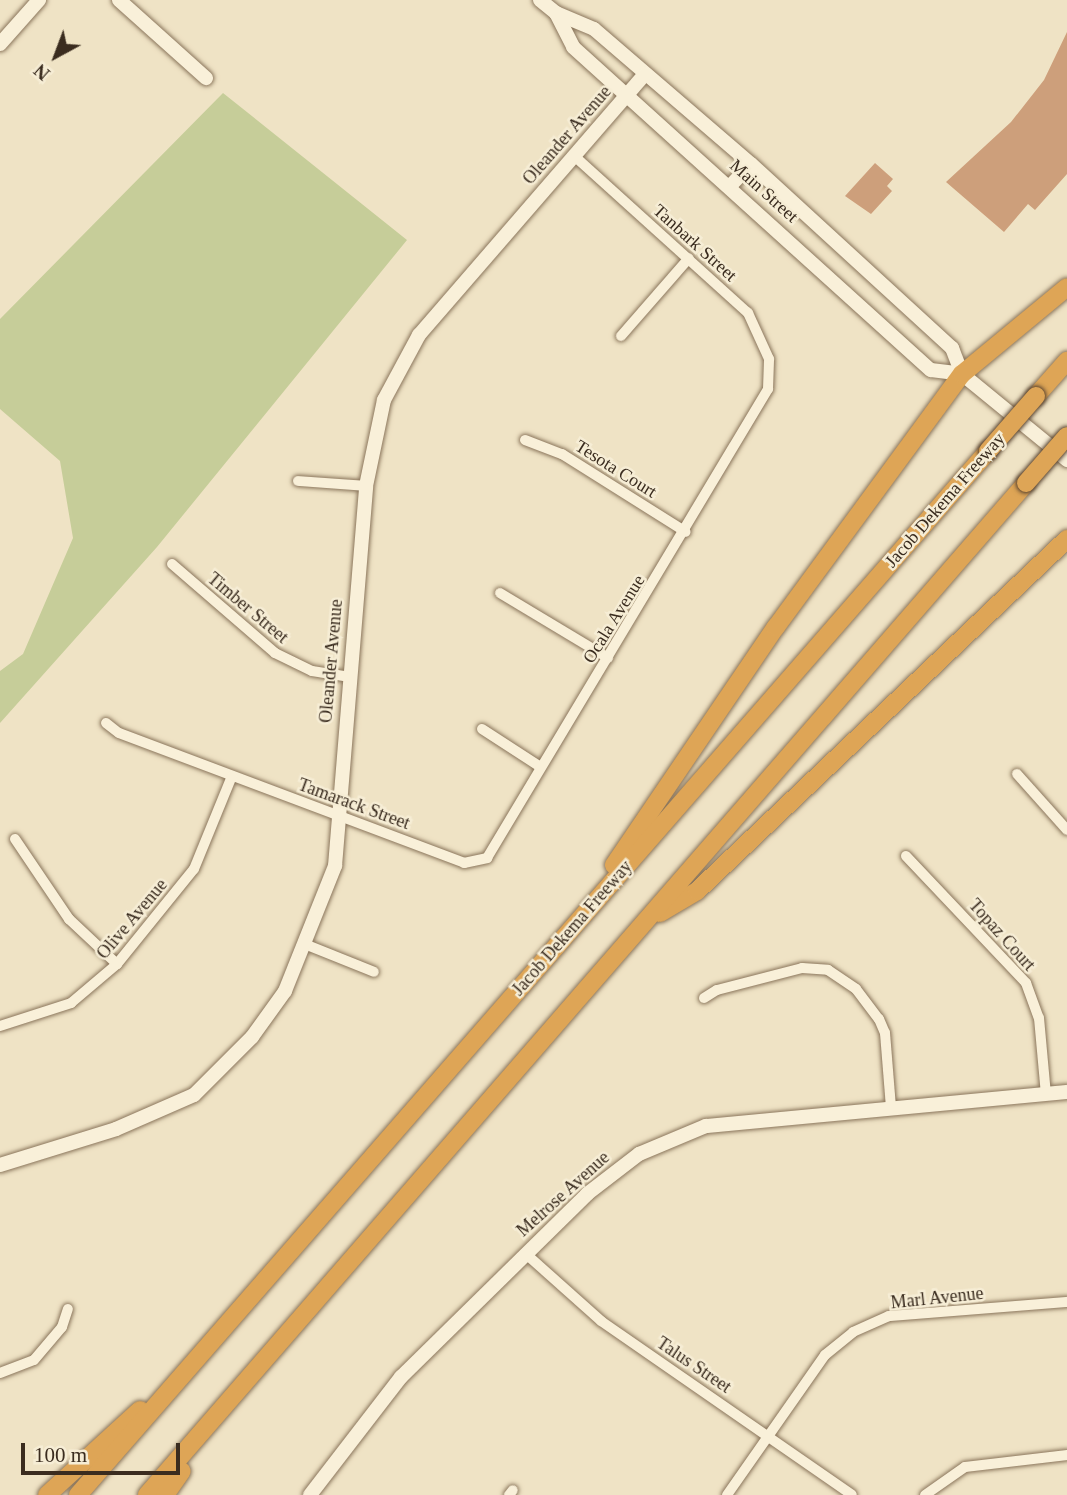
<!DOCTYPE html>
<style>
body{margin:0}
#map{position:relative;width:1067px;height:1495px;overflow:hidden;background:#efe3c5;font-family:"Times New Roman",serif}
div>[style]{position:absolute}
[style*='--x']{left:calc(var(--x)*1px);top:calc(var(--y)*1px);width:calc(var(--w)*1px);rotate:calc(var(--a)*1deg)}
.green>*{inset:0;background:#c6cd99}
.building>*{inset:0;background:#cd9f7b}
.roads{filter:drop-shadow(0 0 2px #8a755b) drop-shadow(0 0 2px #8a755b)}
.street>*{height:10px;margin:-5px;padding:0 5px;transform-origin:5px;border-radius:5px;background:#f9f0d9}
.secondary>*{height:14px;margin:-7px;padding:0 7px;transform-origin:7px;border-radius:7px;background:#f9f0d9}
.highway>*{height:18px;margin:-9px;padding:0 9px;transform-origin:9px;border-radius:9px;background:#dea556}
.bridges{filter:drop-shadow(0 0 2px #58432f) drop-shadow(0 0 2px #58432f)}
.highway-bridge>*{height:18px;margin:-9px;padding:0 9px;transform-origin:9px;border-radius:9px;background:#dea556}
span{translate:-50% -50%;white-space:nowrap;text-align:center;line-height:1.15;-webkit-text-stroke:5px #f6edd5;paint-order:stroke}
.street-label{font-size:18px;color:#3a2c1f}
.north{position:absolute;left:21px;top:21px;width:70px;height:70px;-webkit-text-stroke:5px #f6edd5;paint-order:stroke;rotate:221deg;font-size:19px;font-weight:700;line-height:28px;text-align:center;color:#3a2c1f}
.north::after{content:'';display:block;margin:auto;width:24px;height:32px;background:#3a2c1f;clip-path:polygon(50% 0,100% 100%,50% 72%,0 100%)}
.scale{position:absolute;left:21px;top:1443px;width:159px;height:32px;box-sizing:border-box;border:4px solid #3a2c1f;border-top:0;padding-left:9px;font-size:21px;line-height:24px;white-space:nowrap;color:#3a2c1f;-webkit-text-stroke:5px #f6edd5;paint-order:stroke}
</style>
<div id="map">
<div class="green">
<i style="clip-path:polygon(223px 93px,407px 240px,157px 547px,0 723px,0 671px,23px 654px,73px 538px,60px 461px,0 409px,0 319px)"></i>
</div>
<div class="building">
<i style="clip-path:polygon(1067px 32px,1067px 174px,1035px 210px,1028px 204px,1004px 232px,946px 182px,1011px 122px,1044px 80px)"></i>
<i style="clip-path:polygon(875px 163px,893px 179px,887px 186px,892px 191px,871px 214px,845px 196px)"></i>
</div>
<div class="roads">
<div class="street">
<i style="--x:621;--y:336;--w:103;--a:-48.9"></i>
<i style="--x:525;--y:440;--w:40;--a:21"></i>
<i style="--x:562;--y:454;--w:146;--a:32.2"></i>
<i style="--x:298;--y:481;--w:68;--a:4.2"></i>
<i style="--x:172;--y:564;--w:136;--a:40.8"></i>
<i style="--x:275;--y:653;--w:41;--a:25.9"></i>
<i style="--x:312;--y:671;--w:37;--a:9"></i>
<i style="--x:500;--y:593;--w:126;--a:31"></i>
<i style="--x:106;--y:723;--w:16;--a:38"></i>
<i style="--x:119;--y:733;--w:369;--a:20.6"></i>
<i style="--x:464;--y:863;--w:24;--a:-12"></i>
<i style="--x:487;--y:858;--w:547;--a:-59.07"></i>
<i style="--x:768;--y:389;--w:30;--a:-88"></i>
<i style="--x:769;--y:359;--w:51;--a:-114.5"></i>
<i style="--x:748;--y:313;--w:234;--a:-137.9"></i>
<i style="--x:482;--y:729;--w:68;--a:33"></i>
<i style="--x:1017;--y:774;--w:75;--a:48.2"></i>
<i style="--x:15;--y:839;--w:97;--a:56"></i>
<i style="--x:69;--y:919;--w:66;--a:43.2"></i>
<i style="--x:906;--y:856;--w:175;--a:46.6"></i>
<i style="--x:1026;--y:983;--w:37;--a:70"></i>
<i style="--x:1039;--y:1018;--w:77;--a:84.8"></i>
<i style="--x:307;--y:945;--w:72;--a:21.9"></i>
<i style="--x:704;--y:998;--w:15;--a:-32"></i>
<i style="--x:717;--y:990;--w:88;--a:-14.5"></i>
<i style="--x:802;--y:968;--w:26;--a:4"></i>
<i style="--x:828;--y:970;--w:34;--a:34"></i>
<i style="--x:856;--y:989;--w:38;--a:53"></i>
<i style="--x:879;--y:1019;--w:15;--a:67"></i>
<i style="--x:885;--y:1033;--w:75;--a:85.4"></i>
<i style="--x:0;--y:1026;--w:75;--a:-17.9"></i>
<i style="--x:71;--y:1003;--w:60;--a:-40.3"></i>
<i style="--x:117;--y:964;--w:122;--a:-51"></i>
<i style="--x:194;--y:869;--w:100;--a:-67.8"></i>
<i style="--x:525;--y:1253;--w:102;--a:41.8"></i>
<i style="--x:601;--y:1321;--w:305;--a:34.7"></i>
<i style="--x:0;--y:1373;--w:36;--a:-21"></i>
<i style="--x:34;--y:1360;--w:43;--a:-49.7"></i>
<i style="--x:62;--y:1327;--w:19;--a:-72"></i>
<i style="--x:509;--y:1495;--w:6;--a:-51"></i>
<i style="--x:727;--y:1495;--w:171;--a:-55"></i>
<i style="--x:825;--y:1355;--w:36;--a:-39"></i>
<i style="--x:853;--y:1332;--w:39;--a:-24"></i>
<i style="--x:889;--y:1316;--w:179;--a:-4.5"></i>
<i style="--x:925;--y:1495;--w:49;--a:-35"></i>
<i style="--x:965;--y:1467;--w:103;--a:-6.7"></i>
</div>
<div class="secondary">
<i style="--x:119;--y:0;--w:117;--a:41.9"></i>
<i style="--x:540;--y:0;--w:21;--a:39"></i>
<i style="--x:556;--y:13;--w:41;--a:22.8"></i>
<i style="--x:594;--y:29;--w:207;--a:40.7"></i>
<i style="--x:751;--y:164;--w:273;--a:42.5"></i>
<i style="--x:952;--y:348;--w:28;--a:69"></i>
<i style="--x:962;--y:374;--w:136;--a:39.3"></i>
<i style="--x:556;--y:13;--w:38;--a:63"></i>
<i style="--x:573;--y:47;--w:482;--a:42.1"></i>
<i style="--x:931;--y:370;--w:31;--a:7"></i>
<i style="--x:0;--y:44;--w:59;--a:-48.4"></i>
<i style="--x:730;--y:186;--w:30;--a:-46"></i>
<i style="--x:0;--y:1165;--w:121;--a:-17.2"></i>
<i style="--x:116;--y:1129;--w:85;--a:-23.6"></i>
<i style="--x:194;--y:1095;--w:82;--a:-45"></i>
<i style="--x:252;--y:1037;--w:57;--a:-54.3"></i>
<i style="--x:285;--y:991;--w:135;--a:-68.2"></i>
<i style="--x:335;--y:866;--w:381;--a:-85.3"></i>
<i style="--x:366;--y:486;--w:88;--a:-78.2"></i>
<i style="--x:384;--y:400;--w:74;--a:-61.7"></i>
<i style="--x:419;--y:335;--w:345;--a:-49.1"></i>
<i style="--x:310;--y:1495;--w:149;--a:-52.4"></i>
<i style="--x:401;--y:1377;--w:261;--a:-44.5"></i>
<i style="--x:587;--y:1194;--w:66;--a:-37.6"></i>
<i style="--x:639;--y:1154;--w:73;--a:-22.7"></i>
<i style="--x:706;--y:1126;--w:363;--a:-5.4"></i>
</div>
<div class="highway">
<i style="--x:1036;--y:396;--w:47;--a:-48.5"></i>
<i style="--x:614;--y:865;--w:288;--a:-55.8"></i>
<i style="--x:776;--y:627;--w:314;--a:-53.7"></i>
<i style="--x:962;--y:374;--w:136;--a:-39.6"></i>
<i style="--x:660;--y:913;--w:43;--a:-30.7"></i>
<i style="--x:697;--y:891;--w:511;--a:-43.57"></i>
<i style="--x:47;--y:1495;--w:126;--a:-42.4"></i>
<i style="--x:78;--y:1495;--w:1385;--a:-48.92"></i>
<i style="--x:147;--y:1495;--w:1340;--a:-49.02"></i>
<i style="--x:165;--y:1495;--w:29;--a:-55"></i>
</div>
</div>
<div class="bridges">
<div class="highway-bridge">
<i style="--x:988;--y:451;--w:73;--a:-48.9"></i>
<i style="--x:1026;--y:483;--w:62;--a:-48.9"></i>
</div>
</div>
<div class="street-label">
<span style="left:567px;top:135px;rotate:-49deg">Oleander Avenue</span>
<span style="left:764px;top:191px;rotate:42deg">Main Street</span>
<span style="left:695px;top:243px;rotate:42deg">Tanbark Street</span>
<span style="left:616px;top:469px;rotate:32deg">Tesota Court</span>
<span style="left:945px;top:500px;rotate:-49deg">Jacob Dekema Freeway</span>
<span style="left:248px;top:608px;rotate:40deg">Timber Street</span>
<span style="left:614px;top:619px;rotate:-58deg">Ocala Avenue</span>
<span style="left:331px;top:661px;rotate:-85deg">Oleander Avenue</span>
<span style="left:354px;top:804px;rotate:20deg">Tamarack Street</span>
<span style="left:132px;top:919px;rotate:-50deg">Olive Avenue</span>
<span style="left:572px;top:928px;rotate:-49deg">Jacob Dekema Freeway</span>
<span style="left:1002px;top:935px;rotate:48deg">Topaz Court</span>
<span style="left:563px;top:1194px;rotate:-42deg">Melrose Avenue</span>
<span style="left:937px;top:1298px;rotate:-6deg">Marl Avenue</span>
<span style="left:694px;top:1365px;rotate:34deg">Talus Street</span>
</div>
<div class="north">N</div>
<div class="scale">100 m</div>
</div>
